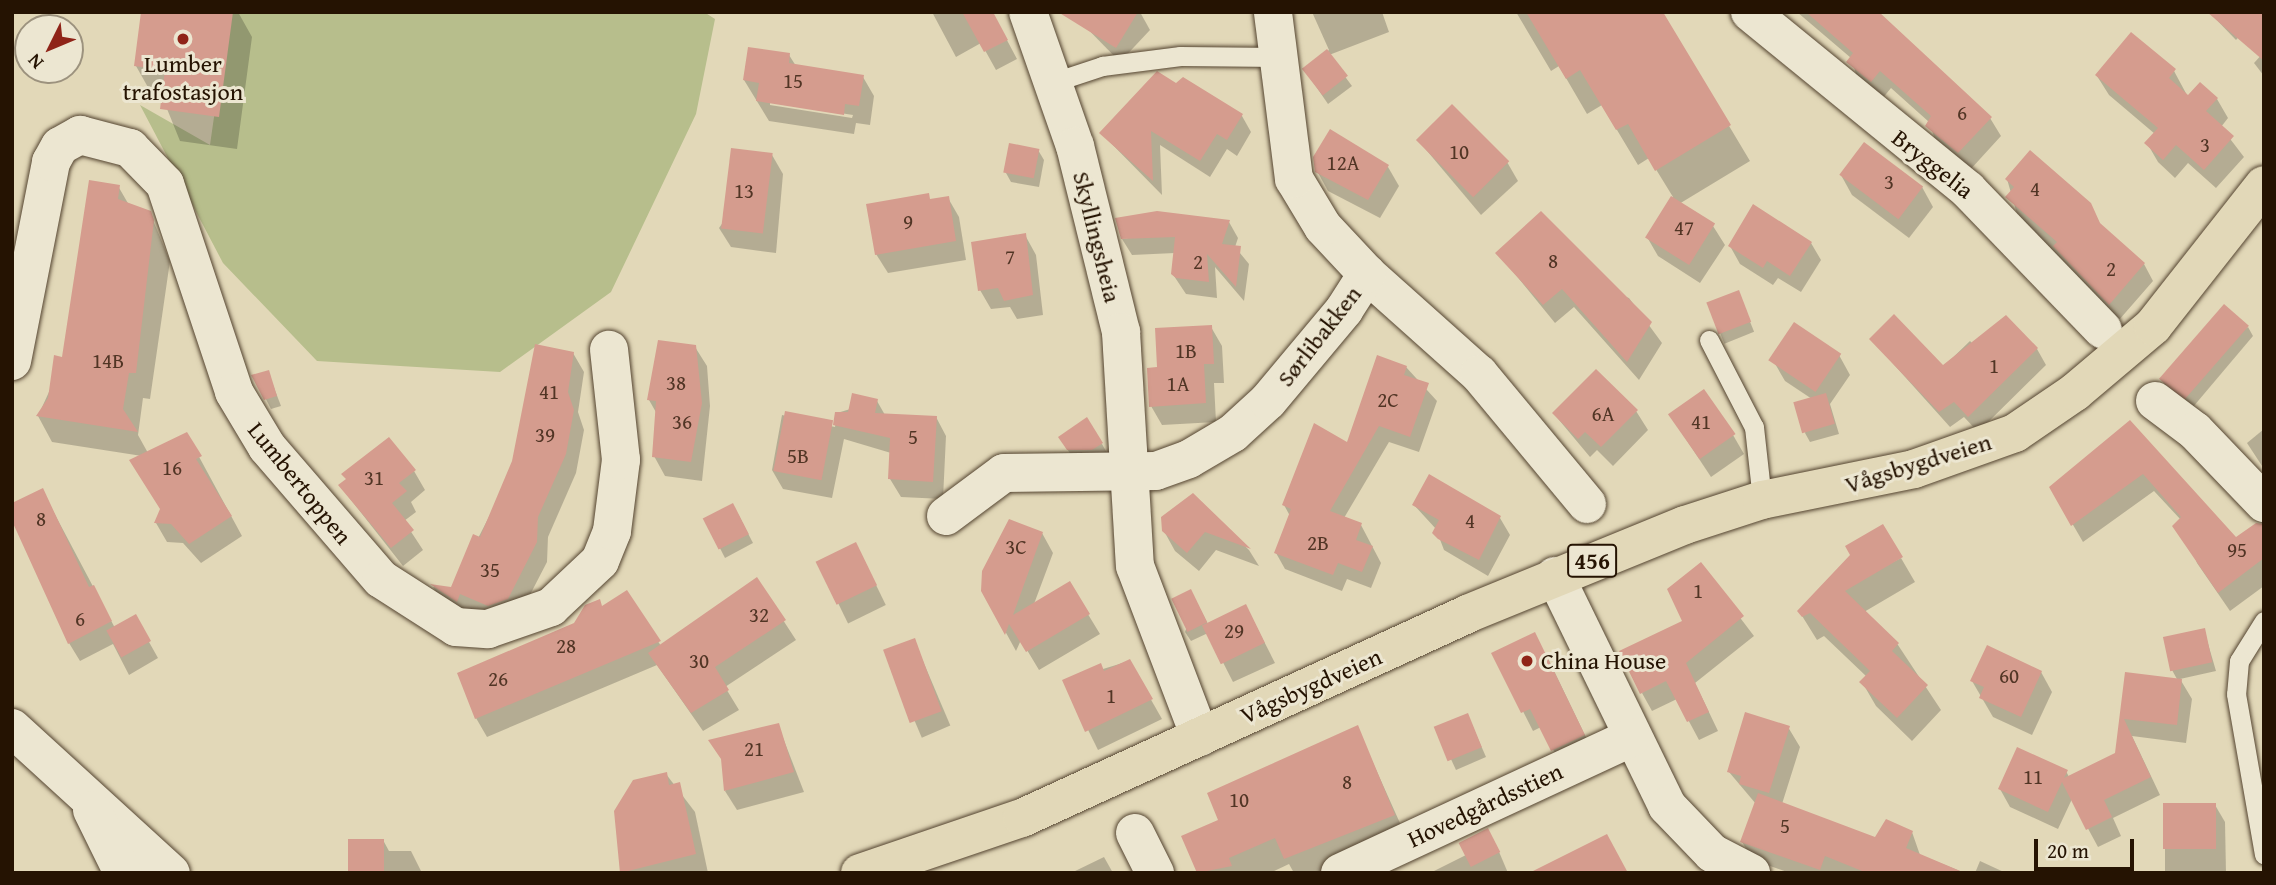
<!DOCTYPE html>
<meta charset="utf-8">
<style>
body{margin:0}
#map{position:relative;width:2276px;height:885px;overflow:hidden;background:#e2d8b8;font-family:"Gentium Book Plus",serif}
div>[style]{position:absolute}
[style*='--x']{left:calc(var(--x)*1px);top:calc(var(--y)*1px);width:calc(var(--w)*1px);rotate:calc(var(--a)*1deg)}
.green>*{inset:0;background:#b7be8c}
.shadow>*{inset:0;background:#0003;transform-origin:0 0}
.building>*{inset:0;background:#d59c8e;transform-origin:0 0}
.roads{filter:drop-shadow(0 0 2px #544430) drop-shadow(0 0 2px #544430)}
.lane>*{height:19px;margin:-9.5px;padding:0 9.5px;transform-origin:9.5px;border-radius:9.5px;background:#ece6d1}
.street>*{height:38px;margin:-19px;padding:0 19px;transform-origin:19px;border-radius:19px;background:#ece6d1}
.primary>*{height:38px;margin:-19px;padding:0 19px;transform-origin:19px;border-radius:19px;background:#e2d8b8}
.dots>*{width:19px;height:19px;translate:-50% -50%;box-sizing:border-box;border:4px solid #ece6d1;border-radius:50%}
span{translate:-50% -50%;white-space:nowrap;text-align:center;line-height:1.15;-webkit-text-stroke:6px #ece6d1;paint-order:stroke}
.number-label{font-size:21px;color:#513525}
.number-label span{-webkit-text-stroke-width:0}
.shield-label span{padding:2px 5px;background:#ece6d1;border:2px solid;border-radius:5px;-webkit-text-stroke-width:0}
.shield-label{font-size:23px;color:#251302;font-weight:700}
.poi-label{font-size:24px;color:#251302}
.left{translate:0 -50%;text-align:left}
.street-label{font-size:24px;color:#251302}
.frame{position:absolute;inset:0;border:14px solid #251302;pointer-events:none}
.north{position:absolute;left:14px;top:14px;width:70px;height:70px;box-sizing:border-box;background:#ece6d1;border:2px solid #9c927e;border-radius:50%;rotate:227deg;font-size:19px;font-weight:700;line-height:28px;text-align:center;color:#251302}
.north::after{content:'';display:block;margin:auto;width:24px;height:32px;background:#8f2418;clip-path:polygon(50% 0,100% 100%,50% 72%,0 100%)}
.scale{position:absolute;left:2034px;top:839px;width:100px;height:32px;box-sizing:border-box;border:4px solid #251302;border-top:0;padding-left:9px;font-size:21px;line-height:24px;white-space:nowrap;color:#251302;-webkit-text-stroke:5px #ece6d1;paint-order:stroke}
</style>
<div id="map">
<div class="green">
<i style="clip-path:polygon(229px 12px,704px 12px,715px 19px,696px 114px,611px 292px,500px 372px,317px 361px,223px 263px,140px 105px,210px 145px)"></i>
</div>
<div class="shadow">
<i style="clip-path:polygon(143px 12px,238px 12px,252px 37px,237px 149px,180px 141px,163px 99px,154px 98px,136px 66px)"></i>
<i style="clip-path:polygon(932px 12px,992px 12px,1017px 59px,996px 70px,981px 43px,956px 57px)"></i>
<i style="clip-path:polygon(1071px 12px,1140px 12px,1150px 30px,1120px 62px)"></i>
<i style="clip-path:polygon(1312px 12px,1382px 12px,1389px 32px,1329px 55px,1352px 86px,1328px 104px,1304px 69px,1329px 50px)"></i>
<i style="clip-path:polygon(1516px 12px,1661px 12px,1750px 161px,1679px 204px,1713px 226px,1725px 245px,1700px 283px,1658px 256px,1647px 237px,1673px 197px,1649px 158px,1638px 165px,1602px 105px,1587px 114px,1559px 66px,1551px 71px)"></i>
<i style="clip-path:polygon(1797px 12px,1876px 12px,1990px 118px,2001px 136px,1969px 171px,1937px 145px,1929px 122px,1891px 88px,1882px 99px,1858px 80px,1851px 58px)"></i>
<i style="clip-path:polygon(2209px 12px,2255px 18px,2236px 40px)"></i>
<i style="clip-path:polygon(2264px 52px,2264px 76px,2254px 63px)"></i>
<i style="clip-path:polygon(evenodd,789px 55px,796px 66px,863px 77px,874px 96px,870px 125px,856px 123px,854px 134px,769px 121px,744px 80px,789px 55px,770px 102px,853px 115px,852px 118px,770px 105px,770px 102px)"></i>
<i style="clip-path:polygon(2174px 71px,2188px 97px,2217px 99px,2228px 118px,2221px 127px,2244px 157px,2216px 188px,2188px 163px,2175px 178px,2158px 162px,2147px 143px,2155px 134px,2109px 95px,2097px 76px)"></i>
<i style="clip-path:polygon(1176px 85px,1242px 116px,1251px 132px,1237px 156px,1227px 149px,1210px 177px,1160px 145px,1162px 195px,1101px 133px)"></i>
<i style="clip-path:polygon(1417px 139px,1507px 162px,1518px 181px,1481px 215px)"></i>
<i style="clip-path:polygon(1038px 150px,1044px 160px,1039px 187px,1011px 182px,1006px 173px)"></i>
<i style="clip-path:polygon(772px 155px,783px 174px,776px 253px,731px 247px,719px 228px)"></i>
<i style="clip-path:polygon(1388px 167px,1399px 186px,1380px 218px,1328px 191px,1317px 171px)"></i>
<i style="clip-path:polygon(1841px 175px,1922px 187px,1933px 207px,1909px 238px,1852px 195px)"></i>
<i style="clip-path:polygon(2007px 179px,2090px 204px,2102px 228px,2144px 264px,2153px 281px,2119px 320px,2017px 214px)"></i>
<i style="clip-path:polygon(118px 186px,129px 205px,150px 213px,170px 261px,150px 399px,143px 398px,138px 435px,148px 453px,197px 453px,242px 536px,201px 563px,183px 543px,167px 542px,156px 523px,161px 510px,142px 456px,52px 442px,38px 416px,64px 359px)"></i>
<i style="clip-path:polygon(948px 198px,959px 217px,966px 260px,888px 273px,876px 254px)"></i>
<i style="clip-path:polygon(1229px 222px,1238px 238px,1235px 247px,1249px 264px,1244px 301px,1215px 267px,1217px 298px,1186px 294px,1172px 273px,1175px 253px,1132px 255px,1122px 239px)"></i>
<i style="clip-path:polygon(1025px 235px,1036px 255px,1043px 315px,1017px 319px,1010px 307px,991px 309px,980px 290px)"></i>
<i style="clip-path:polygon(1811px 243px,1821px 260px,1801px 292px,1778px 278px,1773px 285px,1740px 264px,1730px 246px)"></i>
<i style="clip-path:polygon(1498px 253px,1629px 298px,1662px 343px,1639px 380px,1574px 307px,1555px 323px)"></i>
<i style="left:1738px;top:292px;width:43px;height:32px;rotate:68deg"></i>
<i style="clip-path:polygon(1211px 327px,1222px 346px,1224px 383px,1214px 383px,1216px 422px,1162px 425px,1151px 406px,1159px 369px)"></i>
<i style="clip-path:polygon(2248px 327px,2253px 336px,2193px 407px,2167px 389px,2162px 380px)"></i>
<i style="clip-path:polygon(1871px 339px,1943px 367px,1970px 341px,1976px 347px,2037px 349px,2046px 365px,1978px 432px,1964px 417px,1950px 427px)"></i>
<i style="clip-path:polygon(695px 347px,707px 366px,710px 406px,702px 481px,665px 476px,654px 456px,657px 414px,649px 400px)"></i>
<i style="clip-path:polygon(573px 353px,584px 372px,578px 412px,584px 430px,576px 473px,548px 537px,547px 562px,518px 618px,500px 624px,443px 603px,433px 587px,452px 589px)"></i>
<i style="clip-path:polygon(1839px 355px,1850px 375px,1830px 404px,1839px 434px,1810px 442px,1805px 433px,1812px 399px,1785px 381px,1774px 362px)"></i>
<i style="clip-path:polygon(1406px 367px,1437px 401px,1419px 452px,1389px 442px,1344px 518px,1361px 525px,1381px 563px,1371px 588px,1347px 579px,1342px 591px,1285px 569px,1276px 553px,1290px 516px,1284px 505px,1348px 445px)"></i>
<i style="clip-path:polygon(268px 372px,281px 406px,271px 409px,254px 376px)"></i>
<i style="clip-path:polygon(877px 401px,885px 415px,936px 417px,946px 436px,943px 499px,901px 497px,890px 479px,891px 453px,844px 439px,832px 498px,783px 489px,772px 470px,782px 415px,835px 427px,837px 413px)"></i>
<i style="clip-path:polygon(1636px 411px,1648px 430px,1613px 466px,1597px 450px,1590px 457px,1554px 414px)"></i>
<i style="clip-path:polygon(1670px 415px,1733px 435px,1744px 454px,1711px 477px)"></i>
<i style="clip-path:polygon(2130px 422px,2236px 544px,2264px 531px,2264px 586px,2230px 611px,2197px 563px,2181px 520px,2154px 491px,2083px 542px,2051px 487px)"></i>
<i style="clip-path:polygon(2264px 429px,2264px 469px,2247px 443px)"></i>
<i style="clip-path:polygon(1102px 444px,1107px 453px,1074px 459px,1065px 446px)"></i>
<i style="clip-path:polygon(414px 471px,425px 490px,411px 502px,416px 512px,404px 521px,423px 550px,403px 566px,340px 486px)"></i>
<i style="clip-path:polygon(42px 490px,115px 628px,135px 617px,158px 658px,129px 675px,113px 644px,80px 661px,69px 643px)"></i>
<i style="clip-path:polygon(1193px 496px,1249px 550px,1259px 566px,1216px 550px,1199px 571px,1175px 551px,1164px 531px)"></i>
<i style="clip-path:polygon(1414px 505px,1500px 518px,1510px 535px,1488px 576px,1444px 550px,1436px 529px)"></i>
<i style="clip-path:polygon(738px 514px,753px 543px,725px 558px,705px 519px)"></i>
<i style="clip-path:polygon(1042px 533px,1053px 553px,1034px 604px,1069px 583px,1100px 634px,1039px 670px,1021px 640px,1016px 651px,983px 591px)"></i>
<i style="left:856px;top:544px;width:68px;height:42px;rotate:64deg"></i>
<i style="clip-path:polygon(1901px 558px,1915px 582px,1864px 612px,1898px 645px,1941px 710px,1912px 741px,1876px 706px,1862px 682px,1867px 677px,1824px 636px,1817px 640px,1799px 611px)"></i>
<i style="clip-path:polygon(1700px 565px,1754px 636px,1695px 683px,1718px 731px,1699px 740px,1677px 699px,1652px 711px,1642px 693px,1684px 622px)"></i>
<i style="clip-path:polygon(757px 580px,796px 640px,725px 687px,739px 710px,703px 731px,657px 665px,487px 737px,476px 718px,575px 624px,627px 593px,661px 646px)"></i>
<i style="clip-path:polygon(1196px 601px,1208px 624px,1246px 606px,1275px 663px,1233px 682px,1208px 633px,1191px 641px,1185px 632px)"></i>
<i style="clip-path:polygon(2204px 630px,2216px 671px,2180px 679px,2192px 699px,2186px 743px,2132px 736px,2160px 795px,2113px 818px,2121px 836px,2098px 847px,2072px 799px,2058px 829px,2010px 807px,2000px 789px,2066px 771px,2069px 777px,2117px 754px,2127px 674px,2178px 681px,2172px 670px)"></i>
<i style="left:914px;top:640px;width:93px;height:31px;rotate:67deg"></i>
<i style="clip-path:polygon(1545px 652px,1594px 754px,1563px 768px,1541px 727px,1533px 731px,1494px 654px)"></i>
<i style="clip-path:polygon(1129px 661px,1162px 719px,1098px 750px,1064px 681px)"></i>
<i style="clip-path:polygon(2041px 672px,2052px 692px,2032px 735px,1993px 717px,1972px 681px)"></i>
<i style="clip-path:polygon(778px 725px,804px 792px,737px 810px,725px 791px)"></i>
<i style="clip-path:polygon(1472px 725px,1486px 757px,1456px 770px,1437px 729px)"></i>
<i style="clip-path:polygon(1357px 727px,1408px 841px,1328px 873px,1294px 873px,1289px 864px,1270px 873px,1200px 873px,1183px 837px,1221px 821px)"></i>
<i style="clip-path:polygon(1788px 727px,1800px 747px,1782px 804px,1876px 840px,1912px 832px,1920px 855px,1965px 873px,1790px 873px,1753px 860px,1742px 842px,1756px 804px,1729px 772px)"></i>
<i style="clip-path:polygon(666px 774px,695px 812px,708px 873px,623px 873px,615px 811px)"></i>
<i style="clip-path:polygon(2165px 805px,2215px 805px,2225px 822px,2226px 873px,2165px 873px)"></i>
<i style="clip-path:polygon(383px 840px,389px 851px,411px 851px,422px 873px,355px 873px,350px 841px)"></i>
<i style="clip-path:polygon(1497px 847px,1508px 873px,1430px 873px,1466px 855px)"></i>
<i style="clip-path:polygon(1104px 857px,1113px 873px,1071px 873px)"></i>
<i style="clip-path:polygon(1980px 861px,2006px 873px,1975px 873px)"></i>
</div>
<div class="building">
<i style="clip-path:polygon(141px 12px,233px 12px,219px 117px,160px 109px,165px 70px,134px 66px)"></i>
<i style="clip-path:polygon(962px 12px,993px 12px,1008px 40px,984px 52px)"></i>
<i style="clip-path:polygon(1058px 12px,1138px 12px,1116px 48px)"></i>
<i style="clip-path:polygon(1526px 12px,1663px 12px,1731px 125px,1655px 171px,1628px 124px,1616px 130px,1580px 70px,1566px 79px)"></i>
<i style="clip-path:polygon(1806px 12px,1879px 12px,1992px 117px,1958px 153px,1925px 126px,1931px 116px,1880px 71px,1871px 82px,1846px 62px,1853px 53px)"></i>
<i style="clip-path:polygon(2207px 12px,2264px 12px,2264px 61px)"></i>
<i style="clip-path:polygon(2131px 32px,2176px 69px,2169px 78px,2188px 95px,2200px 82px,2218px 98px,2206px 111px,2234px 136px,2204px 170px,2176px 145px,2163px 160px,2144px 143px,2158px 128px,2095px 75px)"></i>
<i style="clip-path:polygon(748px 47px,790px 53px,789px 63px,864px 75px,859px 106px,845px 104px,844px 115px,756px 101px,759px 83px,743px 80px)"></i>
<i style="left:1327px;top:49px;width:34px;height:32px;rotate:52deg"></i>
<i style="clip-path:polygon(1157px 71px,1176px 83px,1183px 77px,1243px 114px,1227px 140px,1217px 134px,1200px 161px,1151px 131px,1153px 181px,1099px 133px)"></i>
<i style="left:1452px;top:104px;width:81px;height:51px;rotate:45deg"></i>
<i style="clip-path:polygon(1330px 129px,1389px 165px,1368px 200px,1315px 172px,1313px 157px)"></i>
<i style="left:1864px;top:142px;width:74px;height:41px;rotate:37deg"></i>
<i style="left:1009px;top:143px;width:31px;height:30px;rotate:11deg"></i>
<i style="left:731px;top:148px;width:42px;height:81px;rotate:7deg"></i>
<i style="clip-path:polygon(2030px 150px,2091px 203px,2100px 223px,2145px 263px,2109px 305px,2053px 246px,2057px 242px,2005px 197px,2014px 187px,2005px 179px)"></i>
<i style="clip-path:polygon(89px 180px,120px 185px,118px 199px,151px 211px,154px 220px,136px 373px,129px 373px,123px 409px,138px 432px,36px 416px,48px 398px,54px 355px,62px 357px)"></i>
<i style="clip-path:polygon(929px 193px,930px 199px,949px 196px,956px 241px,875px 255px,866px 204px)"></i>
<i style="left:1671px;top:196px;width:52px;height:49px;rotate:32deg"></i>
<i style="clip-path:polygon(1753px 204px,1812px 242px,1790px 276px,1767px 261px,1763px 268px,1728px 246px)"></i>
<i style="clip-path:polygon(1157px 211px,1230px 220px,1222px 244px,1241px 246px,1236px 287px,1207px 254px,1209px 282px,1176px 278px,1171px 274px,1175px 237px,1121px 239px,1115px 218px)"></i>
<i style="clip-path:polygon(1541px 211px,1652px 322px,1627px 362px,1562px 289px,1543px 305px,1495px 253px)"></i>
<i style="clip-path:polygon(1026px 233px,1033px 295px,1004px 301px,998px 288px,978px 291px,971px 242px)"></i>
<i style="left:1739px;top:290px;width:34px;height:35px;rotate:69deg"></i>
<i style="left:2224px;top:304px;width:33px;height:99px;rotate:41deg"></i>
<i style="clip-path:polygon(1894px 314px,1943px 365px,2006px 315px,2038px 348px,1968px 417px,1954px 402px,1939px 412px,1869px 339px)"></i>
<i style="left:1794px;top:322px;width:57px;height:46px;rotate:34deg"></i>
<i style="clip-path:polygon(1212px 325px,1214px 364px,1204px 364px,1206px 403px,1149px 407px,1147px 368px,1157px 367px,1155px 328px)"></i>
<i style="clip-path:polygon(658px 340px,696px 345px,702px 403px,691px 462px,652px 457px,656px 401px,647px 400px)"></i>
<i style="clip-path:polygon(535px 344px,574px 352px,568px 392px,574px 410px,566px 454px,538px 517px,537px 542px,508px 599px,488px 606px,460px 594px,457px 602px,430px 584px,451px 587px,473px 534px,480px 537px,512px 461px)"></i>
<i style="clip-path:polygon(1377px 355px,1407px 366px,1404px 375px,1429px 383px,1410px 437px,1379px 426px,1330px 511px,1362px 523px,1356px 540px,1373px 546px,1362px 572px,1338px 563px,1333px 575px,1274px 553px,1291px 509px,1282px 505px,1314px 423px,1347px 442px)"></i>
<i style="clip-path:polygon(1596px 369px,1638px 410px,1601px 447px,1585px 432px,1578px 439px,1552px 413px)"></i>
<i style="clip-path:polygon(269px 370px,277px 396px,264px 400px,251px 375px)"></i>
<i style="left:1704px;top:389px;width:55px;height:44px;rotate:55deg"></i>
<i style="clip-path:polygon(852px 393px,878px 399px,875px 413px,937px 416px,933px 482px,888px 479px,890px 438px,833px 425px,835px 412px,848px 412px)"></i>
<i style="left:1826px;top:393px;width:32px;height:34px;rotate:74deg"></i>
<i style="left:785px;top:411px;width:49px;height:61px;rotate:11deg"></i>
<i style="clip-path:polygon(1087px 417px,1103px 443px,1092px 450px,1067px 450px,1058px 437px)"></i>
<i style="clip-path:polygon(2130px 420px,2236px 537px,2256px 523px,2264px 524px,2264px 558px,2218px 593px,2172px 526px,2181px 517px,2143px 474px,2071px 526px,2049px 487px)"></i>
<i style="clip-path:polygon(187px 432px,202px 456px,196px 459px,232px 516px,189px 544px,171px 524px,154px 523px,160px 509px,129px 460px)"></i>
<i style="clip-path:polygon(389px 437px,416px 470px,399px 483px,407px 491px,392px 503px,414px 530px,391px 548px,338px 485px,346px 479px,341px 474px)"></i>
<i style="clip-path:polygon(1429px 474px,1501px 516px,1479px 560px,1438px 539px,1432px 533px,1439px 520px,1412px 505px)"></i>
<i style="clip-path:polygon(43px 488px,89px 587px,94px 585px,112px 621px,68px 644px,12px 521px,12px 503px)"></i>
<i style="clip-path:polygon(1193px 493px,1251px 549px,1205px 532px,1187px 553px,1162px 531px,1161px 517px)"></i>
<i style="left:733px;top:503px;width:35px;height:34px;rotate:63deg"></i>
<i style="clip-path:polygon(1009px 519px,1043px 532px,1013px 615px,1070px 581px,1090px 614px,1026px 652px,1009px 624px,1005px 635px,981px 591px,982px 571px)"></i>
<i style="clip-path:polygon(1883px 524px,1903px 557px,1845px 591px,1899px 643px,1892px 651px,1928px 685px,1897px 718px,1859px 682px,1870px 671px,1810px 613px,1802px 617px,1797px 611px,1850px 555px,1845px 546px)"></i>
<i style="left:856px;top:542px;width:48px;height:45px;rotate:64deg"></i>
<i style="clip-path:polygon(1701px 562px,1744px 616px,1686px 663px,1709px 712px,1687px 722px,1666px 681px,1640px 694px,1619px 651px,1682px 621px,1667px 589px)"></i>
<i style="clip-path:polygon(757px 577px,786px 620px,715px 667px,729px 690px,691px 713px,648px 653px)"></i>
<i style="left:1191px;top:589px;width:37px;height:22px;rotate:64deg"></i>
<i style="clip-path:polygon(627px 590px,661px 641px,475px 719px,457px 673px,574px 623px,585px 605px,600px 599px,602px 606px)"></i>
<i style="left:1246px;top:604px;width:43px;height:49px;rotate:64deg"></i>
<i style="left:136px;top:614px;width:31px;height:34px;rotate:61deg"></i>
<i style="left:2205px;top:628px;width:35px;height:43px;rotate:78deg"></i>
<i style="clip-path:polygon(1535px 632px,1585px 735px,1551px 751px,1530px 709px,1521px 713px,1491px 653px)"></i>
<i style="left:915px;top:638px;width:78px;height:34px;rotate:70deg"></i>
<i style="clip-path:polygon(1987px 645px,2042px 671px,2021px 717px,1979px 698px,1984px 687px,1970px 681px)"></i>
<i style="clip-path:polygon(1130px 659px,1153px 699px,1085px 732px,1062px 680px,1101px 663px,1104px 671px)"></i>
<i style="clip-path:polygon(2125px 672px,2182px 679px,2177px 725px,2124px 719px,2151px 777px,2104px 800px,2112px 817px,2086px 830px,2062px 782px,2048px 812px,1998px 789px,2017px 747px,2068px 770px,2064px 778px,2115px 753px)"></i>
<i style="clip-path:polygon(1745px 712px,1790px 726px,1769px 793px,1739px 784px,1741px 776px,1727px 772px)"></i>
<i style="left:1468px;top:713px;width:37px;height:37px;rotate:68deg"></i>
<i style="clip-path:polygon(779px 723px,794px 772px,724px 791px,721px 759px,708px 740px)"></i>
<i style="clip-path:polygon(1358px 725px,1395px 815px,1284px 859px,1275px 838px,1229px 858px,1232px 866px,1197px 873px,1181px 836px,1218px 820px,1207px 793px)"></i>
<i style="clip-path:polygon(667px 772px,669px 785px,680px 782px,696px 854px,620px 873px,614px 811px,633px 780px)"></i>
<i style="clip-path:polygon(1758px 793px,1875px 837px,1886px 819px,1913px 831px,1906px 848px,1965px 873px,1867px 873px,1825px 856px,1820px 870px,1740px 842px)"></i>
<i style="left:2163px;top:803px;width:53px;height:46px"></i>
<i style="left:1488px;top:828px;width:27px;height:33px;rotate:63deg"></i>
<i style="clip-path:polygon(1607px 834px,1628px 873px,1529px 873px)"></i>
<i style="left:348px;top:839px;width:36px;height:32px"></i>
</div>
<div class="roads">
<div class="lane">
<i style="--x:1054;--y:82;--w:51;--a:-18.4"></i>
<i style="--x:1102;--y:66;--w:79;--a:-7.3"></i>
<i style="--x:1180;--y:56;--w:99;--a:0.6"></i>
<i style="--x:1709;--y:340;--w:98;--a:62.7"></i>
<i style="--x:1754;--y:427;--w:73;--a:83.7"></i>
<i style="--x:2264;--y:621;--w:47;--a:122"></i>
<i style="--x:2239;--y:661;--w:33;--a:95"></i>
<i style="--x:2236;--y:694;--w:163;--a:80.1"></i>
</div>
<div class="street">
<i style="--x:1028;--y:12;--w:142;--a:70.7"></i>
<i style="--x:1075;--y:146;--w:192;--a:76.1"></i>
<i style="--x:1121;--y:332;--w:234;--a:86.6"></i>
<i style="--x:1135;--y:566;--w:183;--a:69.2"></i>
<i style="--x:1750;--y:12;--w:281;--a:39.2"></i>
<i style="--x:1968;--y:190;--w:194;--a:46"></i>
<i style="--x:1367;--y:274;--w:150;--a:41.8"></i>
<i style="--x:1479;--y:374;--w:169;--a:50.3"></i>
<i style="--x:12;--y:361;--w:203;--a:-78.9"></i>
<i style="--x:51;--y:162;--w:18;--a:-61"></i>
<i style="--x:60;--y:146;--w:23;--a:-29"></i>
<i style="--x:80;--y:135;--w:52;--a:14.6"></i>
<i style="--x:130;--y:148;--w:50;--a:45.8"></i>
<i style="--x:165;--y:184;--w:219;--a:71.6"></i>
<i style="--x:234;--y:392;--w:64;--a:59"></i>
<i style="--x:267;--y:447;--w:174;--a:49.2"></i>
<i style="--x:381;--y:579;--w:89;--a:32.6"></i>
<i style="--x:456;--y:627;--w:32;--a:4"></i>
<i style="--x:488;--y:629;--w:67;--a:-19.2"></i>
<i style="--x:551;--y:607;--w:67;--a:-43.2"></i>
<i style="--x:600;--y:561;--w:32;--a:-68"></i>
<i style="--x:612;--y:531;--w:72;--a:-82.8"></i>
<i style="--x:621;--y:460;--w:111;--a:-96.2"></i>
<i style="--x:2155;--y:401;--w:50;--a:36.9"></i>
<i style="--x:2195;--y:431;--w:100;--a:46.2"></i>
<i style="--x:946;--y:516;--w:72;--a:-36.6"></i>
<i style="--x:1004;--y:473;--w:152;--a:-0.8"></i>
<i style="--x:1156;--y:471;--w:35;--a:-20"></i>
<i style="--x:1189;--y:459;--w:51;--a:-30.6"></i>
<i style="--x:1233;--y:433;--w:47;--a:-42.4"></i>
<i style="--x:1268;--y:401;--w:119;--a:-50.1"></i>
<i style="--x:1344;--y:310;--w:43;--a:-57.4"></i>
<i style="--x:1367;--y:274;--w:64;--a:-133.1"></i>
<i style="--x:1323;--y:227;--w:56;--a:-121.1"></i>
<i style="--x:1294;--y:179;--w:168;--a:-97.2"></i>
<i style="--x:1555;--y:576;--w:256;--a:64"></i>
<i style="--x:1667;--y:806;--w:65;--a:46.2"></i>
<i style="--x:1712;--y:853;--w:44;--a:27.1"></i>
<i style="--x:12;--y:728;--w:215;--a:42.4"></i>
<i style="--x:92;--y:810;--w:70;--a:63.8"></i>
<i style="--x:1135;--y:833;--w:45;--a:63.4"></i>
<i style="--x:1340;--y:873;--w:321;--a:-24.9"></i>
</div>
<div class="primary">
<i style="--x:860;--y:873;--w:171;--a:-18.8"></i>
<i style="--x:1022;--y:818;--w:490;--a:-24.6"></i>
<i style="--x:1467;--y:614;--w:235;--a:-22.2"></i>
<i style="--x:1685;--y:525;--w:81;--a:-18"></i>
<i style="--x:1762;--y:500;--w:155;--a:-11.5"></i>
<i style="--x:1914;--y:469;--w:107;--a:-19.6"></i>
<i style="--x:2015;--y:433;--w:73;--a:-34.3"></i>
<i style="--x:2075;--y:392;--w:102;--a:-40.2"></i>
<i style="--x:2153;--y:326;--w:179;--a:-51.8"></i>
</div>
</div>
<div class="dots">
<i style="left:183px;top:39px;background:#8f2418"></i>
<i style="left:1527px;top:661px;background:#8f2418"></i>
</div>
<div class="number-label">
<span style="left:793px;top:81px">15</span>
<span style="left:1962px;top:113px">6</span>
<span style="left:2205px;top:145px">3</span>
<span style="left:1459px;top:152px">10</span>
<span style="left:1343px;top:163px">12A</span>
<span style="left:1889px;top:182px">3</span>
<span style="left:2035px;top:189px">4</span>
<span style="left:744px;top:191px">13</span>
<span style="left:908px;top:222px">9</span>
<span style="left:1684px;top:228px">47</span>
<span style="left:1010px;top:257px">7</span>
<span style="left:1553px;top:261px">8</span>
<span style="left:1198px;top:262px">2</span>
<span style="left:2111px;top:269px">2</span>
<span style="left:1186px;top:351px">1B</span>
<span style="left:108px;top:361px">14B</span>
<span style="left:1994px;top:366px">1</span>
<span style="left:676px;top:383px">38</span>
<span style="left:1178px;top:384px">1A</span>
<span style="left:549px;top:392px">41</span>
<span style="left:1388px;top:400px">2C</span>
<span style="left:1603px;top:414px">6A</span>
<span style="left:682px;top:422px">36</span>
<span style="left:1701px;top:422px">41</span>
<span style="left:545px;top:435px">39</span>
<span style="left:913px;top:437px">5</span>
<span style="left:798px;top:456px">5B</span>
<span style="left:172px;top:468px">16</span>
<span style="left:374px;top:478px">31</span>
<span style="left:41px;top:519px">8</span>
<span style="left:1470px;top:521px">4</span>
<span style="left:1318px;top:543px">2B</span>
<span style="left:1016px;top:547px">3C</span>
<span style="left:2237px;top:550px">95</span>
<span style="left:490px;top:570px">35</span>
<span style="left:1698px;top:591px">1</span>
<span style="left:759px;top:615px">32</span>
<span style="left:80px;top:619px">6</span>
<span style="left:1234px;top:631px">29</span>
<span style="left:566px;top:646px">28</span>
<span style="left:699px;top:661px">30</span>
<span style="left:2009px;top:676px">60</span>
<span style="left:498px;top:679px">26</span>
<span style="left:1111px;top:696px">1</span>
<span style="left:754px;top:749px">21</span>
<span style="left:2033px;top:777px">11</span>
<span style="left:1347px;top:782px">8</span>
<span style="left:1239px;top:800px">10</span>
<span style="left:1785px;top:826px">5</span>
</div>
<div class="shield-label">
<span style="left:1592px;top:561px">456</span>
</div>
<div class="poi-label">
<span style="left:183px;top:78px">Lumber<br>trafostasjon</span>
<span class="left" style="left:1541px;top:661px">China House</span>
</div>
<div class="street-label">
<span style="left:1933px;top:164px;rotate:38deg">Bryggelia</span>
<span style="left:1097px;top:237px;rotate:76deg">Skyllingsheia</span>
<span style="left:1319px;top:336px;rotate:-52deg">Sørlibakken</span>
<span style="left:1918px;top:463px;rotate:-17deg">Vågsbygdveien</span>
<span style="left:300px;top:483px;rotate:51deg">Lumbertoppen</span>
<span style="left:1311px;top:686px;rotate:-24deg">Vågsbygdveien</span>
<span style="left:1485px;top:805px;rotate:-25deg">Hovedgårdsstien</span>
</div>
<div class="frame"></div>
<div class="north">N</div>
<div class="scale">20 m</div>
</div>
